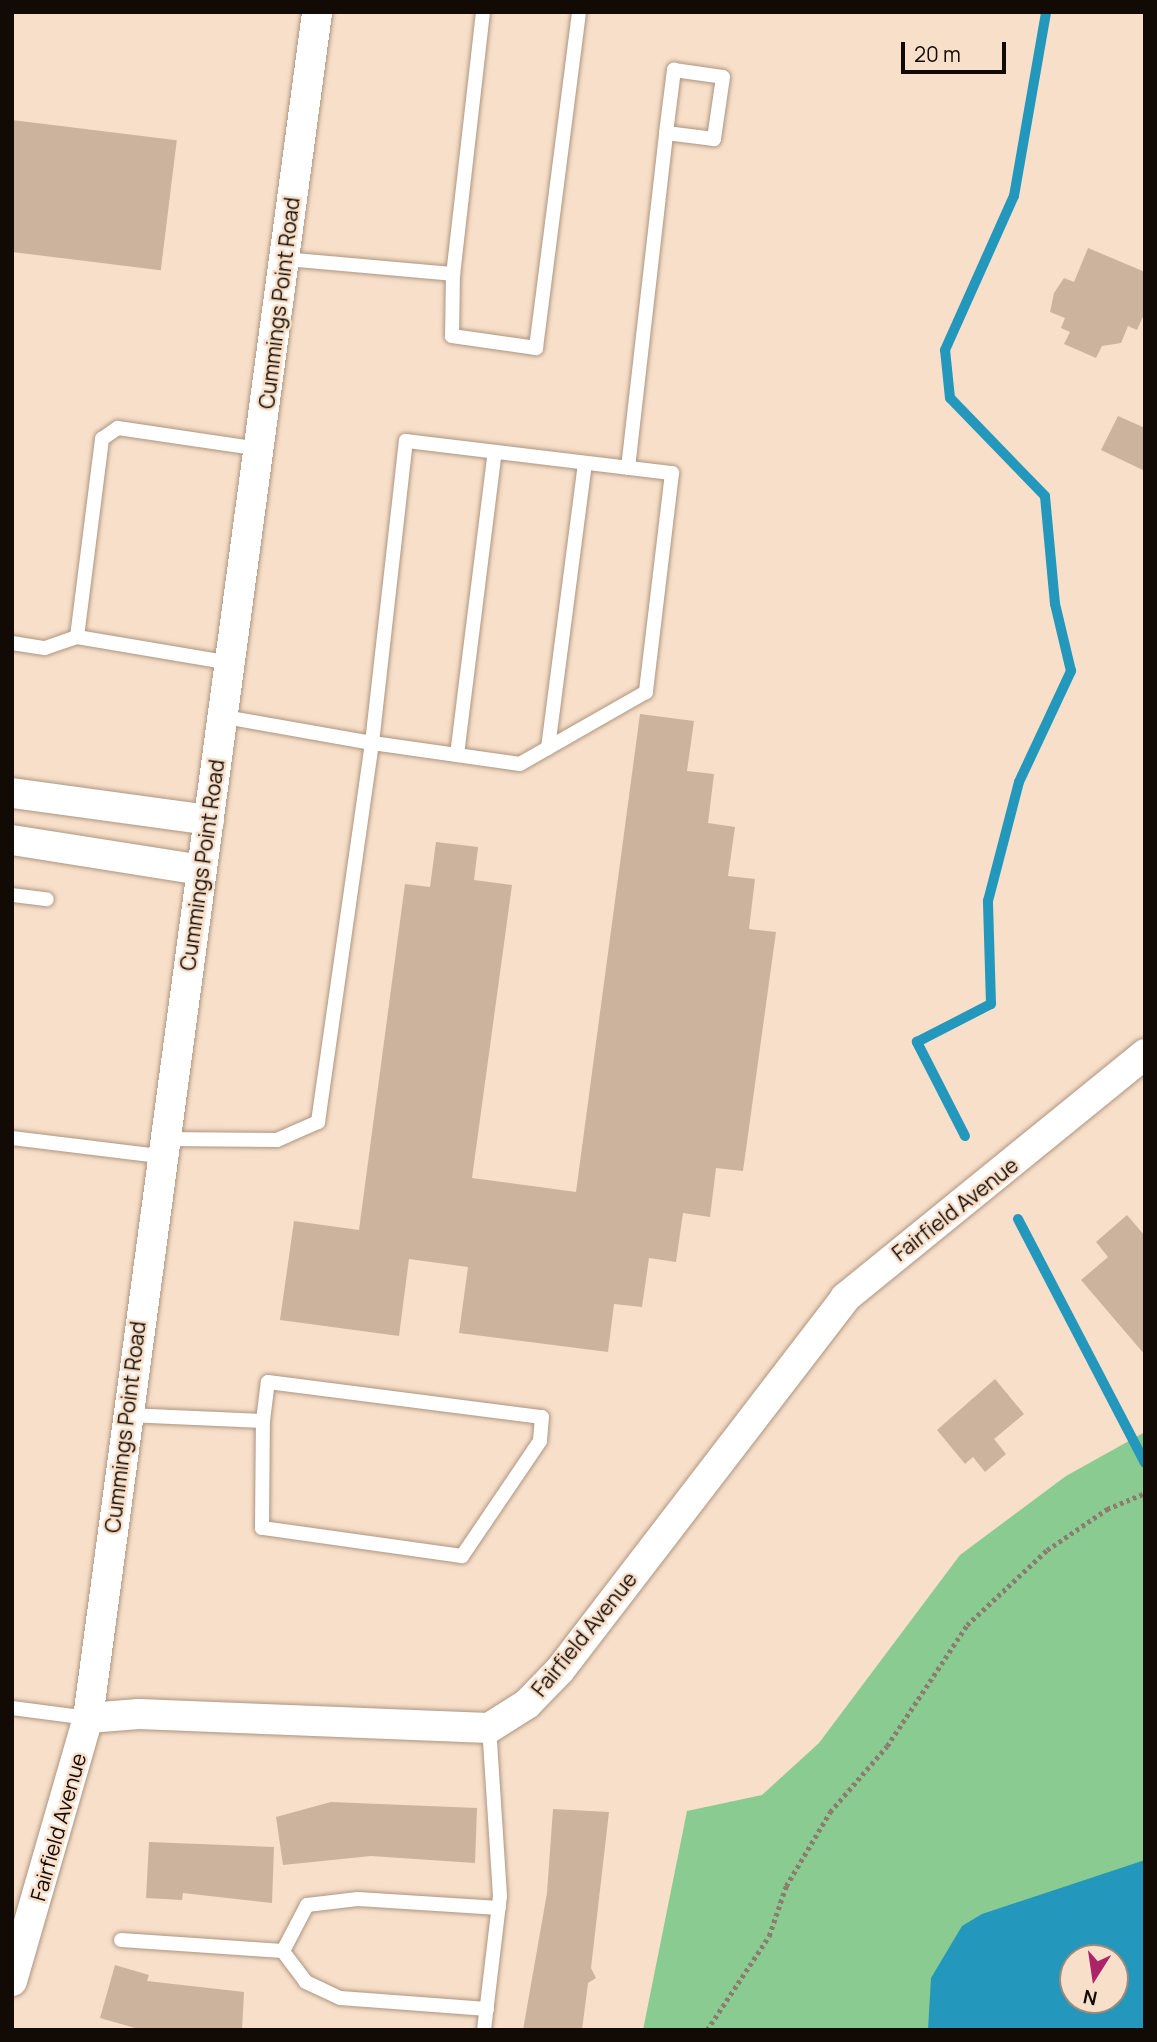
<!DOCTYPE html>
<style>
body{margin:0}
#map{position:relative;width:1157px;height:2042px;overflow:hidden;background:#f8dfc9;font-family:Manrope,sans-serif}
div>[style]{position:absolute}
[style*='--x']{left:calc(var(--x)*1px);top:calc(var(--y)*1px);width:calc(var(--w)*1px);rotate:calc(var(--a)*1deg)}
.green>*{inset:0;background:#89cb91}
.water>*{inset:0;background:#2497bc}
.stream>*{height:10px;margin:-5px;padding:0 5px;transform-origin:5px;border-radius:5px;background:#2497bc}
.building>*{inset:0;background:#cbb39e;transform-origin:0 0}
.path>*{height:4.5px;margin-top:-2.25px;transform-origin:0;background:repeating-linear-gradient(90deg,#8d7b6d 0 3.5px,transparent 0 7px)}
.roads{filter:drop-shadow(0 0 2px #ad9581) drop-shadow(0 0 2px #ad9581)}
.service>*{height:14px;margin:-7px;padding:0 7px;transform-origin:7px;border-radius:7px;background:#fff}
.minor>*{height:30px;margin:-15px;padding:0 15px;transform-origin:15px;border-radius:15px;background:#fff}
span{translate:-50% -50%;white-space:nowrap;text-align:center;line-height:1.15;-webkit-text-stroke:5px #f8dfc9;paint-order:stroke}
.street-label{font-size:21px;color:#120a04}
.frame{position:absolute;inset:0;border:14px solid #120a04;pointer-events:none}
.north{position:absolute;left:1059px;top:1944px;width:70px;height:70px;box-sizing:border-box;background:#f8dfc9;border:2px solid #9c8a7a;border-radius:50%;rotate:192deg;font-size:19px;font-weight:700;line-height:28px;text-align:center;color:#120a04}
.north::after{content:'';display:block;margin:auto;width:24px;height:32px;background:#ab2368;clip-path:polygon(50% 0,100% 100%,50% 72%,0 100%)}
.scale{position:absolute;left:901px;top:42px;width:105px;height:32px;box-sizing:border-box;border:4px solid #120a04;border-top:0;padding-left:9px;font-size:21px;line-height:24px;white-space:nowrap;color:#120a04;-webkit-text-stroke:5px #f8dfc9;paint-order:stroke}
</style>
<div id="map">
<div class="green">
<i style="clip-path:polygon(evenodd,1145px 1432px,1145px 2030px,643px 2030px,687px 1811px,762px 1795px,819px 1743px,960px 1555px,1066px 1476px,1145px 1432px,1073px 1958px,1115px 1958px,1115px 2000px,1073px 2000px,1073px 1958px)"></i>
</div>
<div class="water">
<i style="clip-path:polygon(evenodd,1145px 1860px,1145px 2030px,928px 2030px,931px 1978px,962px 1926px,982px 1914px,1145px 1860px,1073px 1958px,1115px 1958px,1115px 2000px,1073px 2000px,1073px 1958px)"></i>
</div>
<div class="stream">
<i style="--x:965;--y:1136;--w:106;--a:-117.1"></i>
<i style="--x:917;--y:1042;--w:83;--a:-27.2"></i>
<i style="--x:991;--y:1004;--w:103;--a:-91.7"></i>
<i style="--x:988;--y:901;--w:123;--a:-75.4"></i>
<i style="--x:1019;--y:782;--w:123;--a:-64.9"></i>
<i style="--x:1071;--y:671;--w:69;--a:-103.4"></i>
<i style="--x:1055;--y:604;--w:108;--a:-95.3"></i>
<i style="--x:1045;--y:496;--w:136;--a:-134.1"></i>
<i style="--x:950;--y:398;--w:48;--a:-95.9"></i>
<i style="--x:945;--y:350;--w:169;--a:-65.9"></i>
<i style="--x:1014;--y:196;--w:187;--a:-80.1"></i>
<i style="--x:1018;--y:1219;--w:275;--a:62.5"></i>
</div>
<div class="building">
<i style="left:12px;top:120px;width:166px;height:131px;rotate:7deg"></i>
<i style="clip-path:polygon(1088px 248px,1145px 272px,1145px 312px,1137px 330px,1128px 326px,1121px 343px,1102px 346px,1096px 358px,1064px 344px,1070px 332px,1061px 328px,1065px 318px,1050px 312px,1054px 293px,1064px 278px,1074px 282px)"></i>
<i style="clip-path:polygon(1118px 416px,1145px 428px,1145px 471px,1101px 450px)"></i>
<i style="clip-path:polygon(640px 714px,694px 721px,687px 771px,714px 774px,708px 823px,735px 827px,728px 876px,755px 879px,749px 929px,776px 932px,743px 1171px,716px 1168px,710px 1217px,683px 1213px,676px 1262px,649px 1258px,642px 1307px,614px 1304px,608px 1352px,459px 1333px,468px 1267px,409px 1259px,399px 1336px,280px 1320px,294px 1221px,359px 1230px,405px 884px,430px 887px,436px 842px,478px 847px,474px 880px,512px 885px,472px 1178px,576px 1192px)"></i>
<i style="clip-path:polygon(1127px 1215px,1145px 1236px,1145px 1355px,1081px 1280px,1108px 1257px,1096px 1242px)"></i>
<i style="clip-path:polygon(995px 1379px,1024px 1414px,994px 1439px,1006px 1454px,985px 1472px,973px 1457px,965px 1464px,937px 1430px)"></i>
<i style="clip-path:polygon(331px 1802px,477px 1808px,475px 1863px,371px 1856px,283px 1865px,276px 1817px)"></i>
<i style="clip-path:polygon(553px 1809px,609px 1812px,591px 1968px,596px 1978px,588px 1983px,582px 2030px,523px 2030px,547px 1893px)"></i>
<i style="clip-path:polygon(149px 1842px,274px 1847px,272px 1903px,183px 1893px,182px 1900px,146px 1898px)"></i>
<i style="clip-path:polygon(115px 1965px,149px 1975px,147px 1981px,244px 1992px,242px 2030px,142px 2030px,100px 2018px)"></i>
</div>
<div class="path">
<i style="--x:707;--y:2030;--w:113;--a:-56.6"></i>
<i style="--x:769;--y:1936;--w:53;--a:-71.2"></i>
<i style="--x:786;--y:1886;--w:86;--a:-59.3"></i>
<i style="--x:830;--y:1812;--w:87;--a:-49.2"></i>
<i style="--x:887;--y:1746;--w:145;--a:-56.5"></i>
<i style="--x:967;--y:1625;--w:110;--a:-43.2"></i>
<i style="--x:1047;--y:1550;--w:73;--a:-34.3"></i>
<i style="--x:1107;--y:1509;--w:41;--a:-22.8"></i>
</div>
<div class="roads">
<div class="service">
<i style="--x:483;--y:12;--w:264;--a:96.5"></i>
<i style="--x:453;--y:274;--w:62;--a:90.9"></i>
<i style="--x:452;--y:336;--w:85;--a:8.1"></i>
<i style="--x:536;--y:348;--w:339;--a:-82.7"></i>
<i style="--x:285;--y:259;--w:169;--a:5.1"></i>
<i style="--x:628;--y:468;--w:337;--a:-83.5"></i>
<i style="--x:666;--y:133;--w:64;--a:-82.8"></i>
<i style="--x:674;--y:70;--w:49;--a:8.1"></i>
<i style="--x:723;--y:77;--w:63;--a:98.3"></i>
<i style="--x:714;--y:139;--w:48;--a:-172.9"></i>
<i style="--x:77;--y:637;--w:200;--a:-82.8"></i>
<i style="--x:102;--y:439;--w:19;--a:-35"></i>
<i style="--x:118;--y:428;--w:144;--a:8.4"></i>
<i style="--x:12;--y:643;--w:33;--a:9"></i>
<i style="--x:45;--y:648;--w:34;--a:-19"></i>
<i style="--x:77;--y:637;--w:156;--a:9.6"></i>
<i style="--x:548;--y:748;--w:287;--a:-82.6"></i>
<i style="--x:457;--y:755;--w:305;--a:-82.9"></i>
<i style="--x:12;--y:895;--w:35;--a:7"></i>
<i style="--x:12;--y:1138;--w:148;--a:7"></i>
<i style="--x:163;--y:1139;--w:114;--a:0.5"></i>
<i style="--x:277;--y:1140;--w:45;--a:-23.7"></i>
<i style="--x:318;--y:1122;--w:383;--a:-81.9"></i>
<i style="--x:372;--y:743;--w:304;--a:-83.6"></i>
<i style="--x:406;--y:441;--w:268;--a:6.9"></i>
<i style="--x:672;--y:473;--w:221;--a:96.8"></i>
<i style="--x:646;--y:692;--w:145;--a:150.3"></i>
<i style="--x:520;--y:764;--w:149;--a:-171.9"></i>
<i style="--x:372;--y:743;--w:150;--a:-170"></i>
<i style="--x:127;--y:1415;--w:136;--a:2.5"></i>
<i style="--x:263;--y:1421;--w:39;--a:-83"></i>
<i style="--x:268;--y:1382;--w:276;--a:7.3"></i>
<i style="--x:542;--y:1417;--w:24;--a:95"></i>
<i style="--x:540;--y:1441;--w:139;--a:124.1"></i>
<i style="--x:462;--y:1556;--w:202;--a:-172"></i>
<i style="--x:262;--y:1528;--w:107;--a:-89.5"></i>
<i style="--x:12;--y:1708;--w:77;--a:7.5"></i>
<i style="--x:121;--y:1940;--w:162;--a:3.9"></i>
<i style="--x:487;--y:2009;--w:147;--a:-175.7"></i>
<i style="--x:340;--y:1998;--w:38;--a:-155"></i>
<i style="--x:306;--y:1982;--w:39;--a:-127"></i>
<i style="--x:283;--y:1951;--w:52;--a:-62.4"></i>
<i style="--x:307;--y:1905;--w:51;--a:-6.7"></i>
<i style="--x:358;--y:1899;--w:141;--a:3.7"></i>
<i style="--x:484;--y:2030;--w:135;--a:-83.2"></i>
<i style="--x:500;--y:1896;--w:168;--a:-93.7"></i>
</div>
<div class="minor">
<i style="--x:12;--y:793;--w:199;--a:7.8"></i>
<i style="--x:12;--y:840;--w:191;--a:9"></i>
<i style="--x:88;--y:1718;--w:51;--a:-4.5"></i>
<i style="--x:139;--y:1714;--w:350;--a:2.3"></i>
<i style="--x:489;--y:1728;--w:45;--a:-32.3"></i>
<i style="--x:527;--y:1704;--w:47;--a:-45.9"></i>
<i style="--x:560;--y:1670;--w:469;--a:-52.5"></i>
<i style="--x:845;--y:1298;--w:387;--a:-39.1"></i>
<i style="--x:12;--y:1981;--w:274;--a:-73.9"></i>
<i style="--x:88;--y:1718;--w:1721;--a:-82.35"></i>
</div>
</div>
<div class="street-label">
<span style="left:279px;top:303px;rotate:-83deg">Cummings Point Road</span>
<span style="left:202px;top:865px;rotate:-82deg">Cummings Point Road</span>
<span style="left:955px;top:1209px;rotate:-38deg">Fairfield Avenue</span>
<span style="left:125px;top:1427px;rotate:-83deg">Cummings Point Road</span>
<span style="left:584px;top:1634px;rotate:-51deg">Fairfield Avenue</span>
<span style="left:58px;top:1827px;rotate:-74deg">Fairfield Avenue</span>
</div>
<div class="frame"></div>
<div class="north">N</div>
<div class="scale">20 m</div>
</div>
